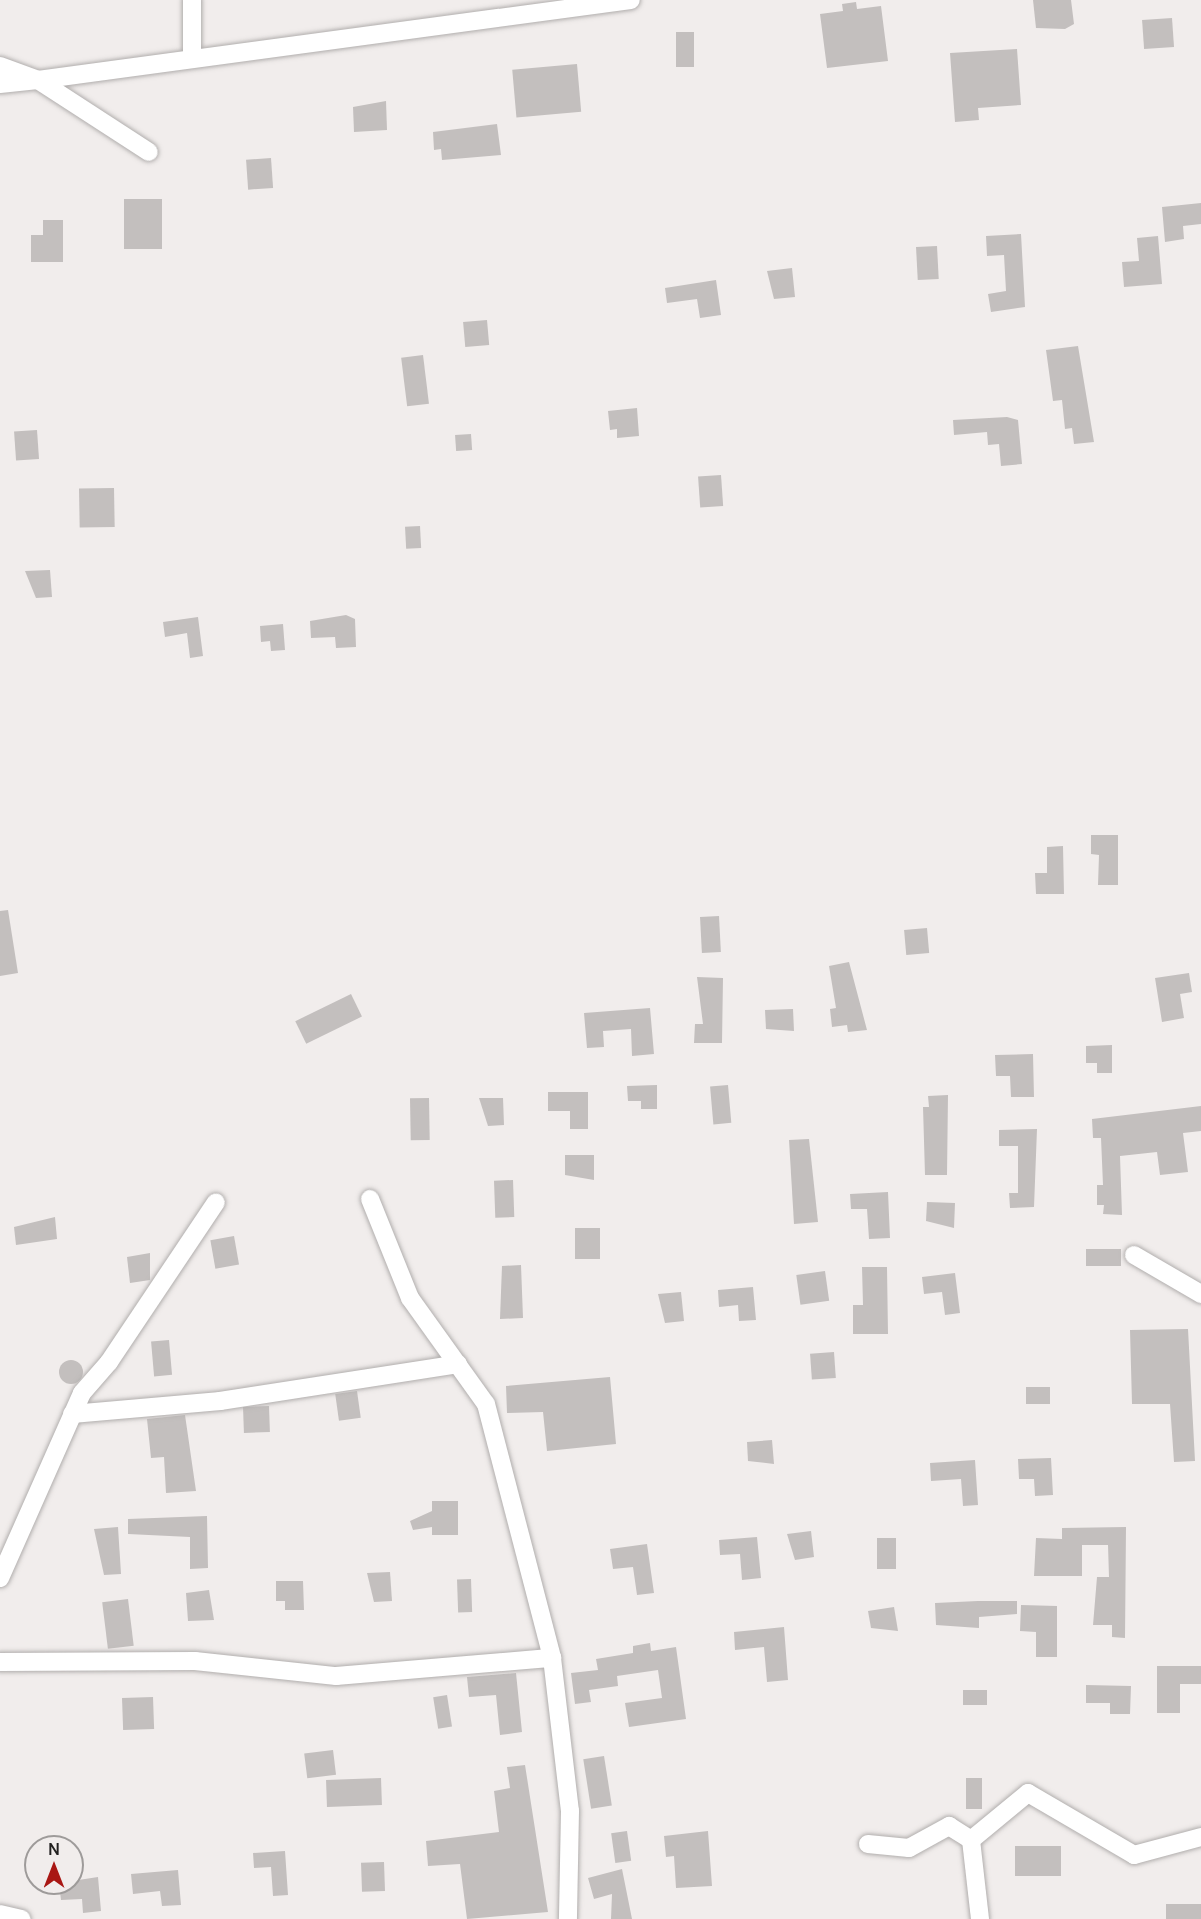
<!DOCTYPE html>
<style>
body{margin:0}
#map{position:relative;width:1201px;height:1919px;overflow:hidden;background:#f1edec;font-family:Manrope,sans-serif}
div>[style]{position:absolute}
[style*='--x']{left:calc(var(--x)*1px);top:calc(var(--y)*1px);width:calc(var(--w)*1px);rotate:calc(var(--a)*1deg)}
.building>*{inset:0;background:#c3bfbe;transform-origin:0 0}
.round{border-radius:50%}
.roads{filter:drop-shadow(0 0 2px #b1aead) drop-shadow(0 0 2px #b1aead)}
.minor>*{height:18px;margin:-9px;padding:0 9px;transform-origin:9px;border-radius:9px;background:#fff}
span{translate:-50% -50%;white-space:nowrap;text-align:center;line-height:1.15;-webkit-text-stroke:6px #f1edec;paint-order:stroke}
.north{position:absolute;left:24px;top:1835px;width:60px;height:60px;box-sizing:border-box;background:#f1edec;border:2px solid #9e9b9a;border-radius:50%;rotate:0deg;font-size:16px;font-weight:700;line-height:24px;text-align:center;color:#222120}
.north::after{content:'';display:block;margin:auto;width:21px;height:27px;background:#a91714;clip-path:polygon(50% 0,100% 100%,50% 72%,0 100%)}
</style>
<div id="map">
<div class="building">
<i style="clip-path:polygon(1033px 0,1071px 0,1074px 24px,1065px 29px,1036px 28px)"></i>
<i style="clip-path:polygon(856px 2px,857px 9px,881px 6px,888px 61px,827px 68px,820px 14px,843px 11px,842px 4px)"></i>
<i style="left:1172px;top:18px;width:29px;height:30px;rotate:86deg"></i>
<i style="left:676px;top:32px;width:18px;height:35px"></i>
<i style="clip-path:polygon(1017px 49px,1021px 105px,978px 108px,979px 120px,955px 122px,950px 53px)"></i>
<i style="left:577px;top:64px;width:48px;height:65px;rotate:85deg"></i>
<i style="clip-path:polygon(386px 101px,387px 130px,354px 132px,353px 107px)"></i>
<i style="clip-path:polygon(497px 124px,501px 155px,442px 160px,441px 149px,434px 150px,433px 132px)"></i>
<i style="left:271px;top:158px;width:30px;height:25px;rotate:86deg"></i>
<i style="left:124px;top:199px;width:38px;height:50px"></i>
<i style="clip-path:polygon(1201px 203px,1201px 224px,1183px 226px,1184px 239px,1165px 242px,1162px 207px)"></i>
<i style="clip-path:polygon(43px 220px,63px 220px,63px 262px,31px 262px,31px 235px,43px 235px)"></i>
<i style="clip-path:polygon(1021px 234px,1025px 307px,991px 312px,988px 294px,1006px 291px,1004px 255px,987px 256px,986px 236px)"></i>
<i style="clip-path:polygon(1158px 236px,1162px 284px,1124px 287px,1122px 262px,1139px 261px,1137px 238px)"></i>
<i style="left:937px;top:246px;width:33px;height:21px;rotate:87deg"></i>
<i style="clip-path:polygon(792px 268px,795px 297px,774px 299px,767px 271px)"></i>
<i style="clip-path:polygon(716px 280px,721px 315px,700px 318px,697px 299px,667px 303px,665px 288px)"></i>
<i style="left:487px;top:320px;width:25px;height:24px;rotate:85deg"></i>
<i style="clip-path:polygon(1078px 346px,1094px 442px,1074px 444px,1072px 428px,1065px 429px,1062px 400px,1053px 401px,1046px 350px)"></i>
<i style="left:423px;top:355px;width:49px;height:22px;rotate:83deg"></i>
<i style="clip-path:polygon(637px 408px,639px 436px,617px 438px,617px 429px,610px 430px,608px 411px)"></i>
<i style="clip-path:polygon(1007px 417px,1018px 420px,1022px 464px,1001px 466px,999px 444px,988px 445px,987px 432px,954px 435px,953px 420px)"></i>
<i style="left:37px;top:430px;width:29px;height:23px;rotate:86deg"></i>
<i style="left:471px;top:434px;width:16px;height:16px;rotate:86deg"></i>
<i style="left:721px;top:475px;width:31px;height:23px;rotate:86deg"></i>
<i style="left:114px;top:488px;width:39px;height:35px;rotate:89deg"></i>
<i style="left:420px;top:526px;width:22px;height:15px;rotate:87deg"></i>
<i style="clip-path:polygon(50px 570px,52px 597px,36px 598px,25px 571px)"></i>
<i style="clip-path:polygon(346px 615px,355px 619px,356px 647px,336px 648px,335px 637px,311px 638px,310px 621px)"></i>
<i style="clip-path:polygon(198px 617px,203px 656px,190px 658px,187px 633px,165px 637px,163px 622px)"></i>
<i style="clip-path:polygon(283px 624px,285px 650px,271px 651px,270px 641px,261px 642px,260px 626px)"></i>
<i style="clip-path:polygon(1091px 835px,1118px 835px,1118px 885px,1098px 885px,1099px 855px,1091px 854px)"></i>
<i style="clip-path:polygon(1063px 846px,1064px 894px,1036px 894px,1035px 873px,1047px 873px,1047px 847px)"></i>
<i style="clip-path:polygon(8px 910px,18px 973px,0 976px,0 911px)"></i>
<i style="left:719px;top:916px;width:36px;height:19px;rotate:87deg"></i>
<i style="left:927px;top:928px;width:25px;height:23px;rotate:85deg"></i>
<i style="clip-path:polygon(849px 962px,867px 1030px,848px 1032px,847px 1025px,832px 1027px,830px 1009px,836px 1008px,829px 966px)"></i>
<i style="clip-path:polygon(1189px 973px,1192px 992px,1180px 994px,1184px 1018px,1162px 1022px,1155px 978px)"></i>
<i style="clip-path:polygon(697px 977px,723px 978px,722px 1043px,694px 1043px,695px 1024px,703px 1024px)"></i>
<i style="left:351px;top:994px;width:25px;height:62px;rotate:64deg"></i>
<i style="clip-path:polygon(650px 1008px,654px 1054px,632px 1056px,631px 1029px,603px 1031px,604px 1047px,587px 1048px,584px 1013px)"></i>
<i style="clip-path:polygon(793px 1009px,794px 1031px,766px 1029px,765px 1010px)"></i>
<i style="clip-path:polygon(1112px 1045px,1112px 1073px,1097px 1073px,1097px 1063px,1086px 1063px,1086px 1046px)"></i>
<i style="clip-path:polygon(1033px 1054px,1034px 1097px,1011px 1097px,1010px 1076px,996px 1076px,995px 1055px)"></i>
<i style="clip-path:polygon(657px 1085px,657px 1109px,641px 1109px,641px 1101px,628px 1101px,627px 1086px)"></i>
<i style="left:728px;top:1085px;width:38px;height:18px;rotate:85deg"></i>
<i style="clip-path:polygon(548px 1092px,588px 1092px,588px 1129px,570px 1129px,570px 1111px,548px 1111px)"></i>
<i style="clip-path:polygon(948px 1095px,947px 1175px,925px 1175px,923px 1107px,929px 1107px,928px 1096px)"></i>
<i style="left:429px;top:1098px;width:42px;height:19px;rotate:89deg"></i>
<i style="clip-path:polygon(479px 1098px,503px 1098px,504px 1125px,488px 1126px)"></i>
<i style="clip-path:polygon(1201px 1106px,1201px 1131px,1183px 1133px,1188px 1172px,1160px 1175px,1157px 1152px,1120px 1156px,1122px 1215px,1103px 1214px,1104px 1205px,1097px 1205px,1097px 1185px,1103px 1185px,1101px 1138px,1093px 1138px,1092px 1119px)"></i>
<i style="clip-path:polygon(1037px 1129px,1034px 1207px,1010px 1208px,1009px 1193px,1018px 1193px,1018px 1146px,999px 1146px,999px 1130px)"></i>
<i style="clip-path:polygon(809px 1139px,818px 1222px,794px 1224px,789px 1140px)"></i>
<i style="clip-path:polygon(565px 1155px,594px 1155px,594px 1180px,565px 1175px)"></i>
<i style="left:513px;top:1180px;width:37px;height:19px;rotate:88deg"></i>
<i style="clip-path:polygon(888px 1192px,890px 1238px,869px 1239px,867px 1209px,851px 1209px,850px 1194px)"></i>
<i style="clip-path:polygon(927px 1202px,955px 1203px,954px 1228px,926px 1221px)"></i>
<i style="clip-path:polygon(55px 1217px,57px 1239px,16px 1245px,14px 1227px)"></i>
<i style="left:575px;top:1228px;width:25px;height:31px"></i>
<i style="left:234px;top:1236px;width:29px;height:24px;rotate:80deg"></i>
<i style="left:1086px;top:1249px;width:35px;height:17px"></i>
<i style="clip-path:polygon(150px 1253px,150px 1280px,130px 1283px,127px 1257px)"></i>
<i style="clip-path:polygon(521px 1265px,523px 1318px,500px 1319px,502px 1266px)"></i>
<i style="clip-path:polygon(862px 1267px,887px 1267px,888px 1334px,853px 1334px,853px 1305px,863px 1305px)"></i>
<i style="left:825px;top:1271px;width:30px;height:29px;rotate:82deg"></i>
<i style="clip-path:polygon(955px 1273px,960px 1313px,945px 1315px,942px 1292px,924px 1294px,922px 1277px)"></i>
<i style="clip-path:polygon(753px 1287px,756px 1320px,739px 1321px,738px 1305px,719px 1307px,718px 1290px)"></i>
<i style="clip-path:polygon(681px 1292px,684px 1321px,665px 1323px,658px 1294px)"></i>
<i style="clip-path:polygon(1188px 1329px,1195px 1461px,1174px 1462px,1170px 1404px,1132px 1404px,1130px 1330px)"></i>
<i style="left:169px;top:1340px;width:35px;height:18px;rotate:85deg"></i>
<i style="left:834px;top:1352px;width:26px;height:24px;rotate:86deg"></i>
<i class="round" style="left:59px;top:1360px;width:24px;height:24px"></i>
<i style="clip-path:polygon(610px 1377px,616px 1444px,547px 1451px,543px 1412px,507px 1413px,506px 1386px)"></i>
<i style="left:1026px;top:1387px;width:24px;height:17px"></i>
<i style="left:357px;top:1391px;width:27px;height:22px;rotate:82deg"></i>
<i style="left:269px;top:1406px;width:26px;height:26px;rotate:88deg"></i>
<i style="clip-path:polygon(185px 1415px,196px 1491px,166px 1493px,164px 1457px,151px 1458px,147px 1419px)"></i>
<i style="clip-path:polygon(772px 1440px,774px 1464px,748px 1461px,747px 1442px)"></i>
<i style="clip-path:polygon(1051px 1458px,1053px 1495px,1035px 1496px,1034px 1479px,1019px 1479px,1018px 1459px)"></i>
<i style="clip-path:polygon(975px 1460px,978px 1505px,963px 1506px,961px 1479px,931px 1481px,930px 1463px)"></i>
<i style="clip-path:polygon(432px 1501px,458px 1501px,458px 1535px,432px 1535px,432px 1527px,413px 1530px,410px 1521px,432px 1511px)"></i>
<i style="clip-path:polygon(207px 1516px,208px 1568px,190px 1569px,190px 1537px,128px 1534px,128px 1519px)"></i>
<i style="clip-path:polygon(118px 1527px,121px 1574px,104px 1575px,94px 1529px)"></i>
<i style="clip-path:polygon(1126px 1527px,1125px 1638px,1112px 1637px,1112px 1625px,1093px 1625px,1097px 1577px,1109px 1577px,1108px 1545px,1082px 1545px,1082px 1576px,1034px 1576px,1036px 1538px,1062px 1539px,1062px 1528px)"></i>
<i style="clip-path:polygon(811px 1531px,814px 1557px,795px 1560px,787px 1534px)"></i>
<i style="clip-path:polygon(757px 1537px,761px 1578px,742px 1580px,740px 1554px,720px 1555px,719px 1540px)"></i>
<i style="left:877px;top:1538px;width:19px;height:31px"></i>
<i style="clip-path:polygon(647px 1544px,654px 1593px,637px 1595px,633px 1567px,613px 1569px,610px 1549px)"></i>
<i style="clip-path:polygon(390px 1572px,392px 1601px,374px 1602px,367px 1573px)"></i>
<i style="left:471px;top:1579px;width:33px;height:14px;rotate:88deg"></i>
<i style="clip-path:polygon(276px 1581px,303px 1581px,304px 1610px,285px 1610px,285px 1601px,276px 1601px)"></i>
<i style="clip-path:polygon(209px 1590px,214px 1620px,188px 1621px,186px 1593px)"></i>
<i style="left:128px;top:1599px;width:47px;height:26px;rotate:83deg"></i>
<i style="clip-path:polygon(978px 1601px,1017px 1601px,1017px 1614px,979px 1617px,979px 1628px,936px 1625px,935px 1603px)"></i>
<i style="clip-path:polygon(1021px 1605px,1057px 1606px,1057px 1657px,1036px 1657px,1036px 1632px,1020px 1631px)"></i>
<i style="clip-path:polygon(894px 1607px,898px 1631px,871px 1628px,868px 1611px)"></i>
<i style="clip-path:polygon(784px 1627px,788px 1680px,767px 1682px,764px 1647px,735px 1650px,734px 1632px)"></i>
<i style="clip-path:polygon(650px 1643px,651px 1651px,676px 1647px,686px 1719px,629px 1727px,625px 1703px,662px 1698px,658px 1670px,617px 1676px,618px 1686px,589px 1690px,591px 1702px,575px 1704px,571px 1673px,598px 1670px,596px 1659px,633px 1653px,633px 1646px)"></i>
<i style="clip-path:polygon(1157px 1666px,1201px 1666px,1201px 1684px,1180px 1684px,1180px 1713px,1157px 1713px)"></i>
<i style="clip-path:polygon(516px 1673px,522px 1732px,500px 1735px,496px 1695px,469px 1697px,467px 1677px)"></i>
<i style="clip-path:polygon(1086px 1685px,1131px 1686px,1130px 1714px,1110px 1714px,1110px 1703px,1086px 1703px)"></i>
<i style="left:987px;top:1690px;width:15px;height:24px;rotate:90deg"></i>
<i style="left:447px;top:1695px;width:32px;height:14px;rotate:81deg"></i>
<i style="left:153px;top:1697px;width:32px;height:31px;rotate:88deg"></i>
<i style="left:333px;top:1750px;width:25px;height:29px;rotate:83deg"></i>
<i style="left:604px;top:1756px;width:50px;height:21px;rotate:81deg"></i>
<i style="clip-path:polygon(525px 1765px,548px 1912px,467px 1919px,460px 1864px,428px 1866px,426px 1841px,499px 1832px,494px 1791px,510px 1788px,507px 1767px)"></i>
<i style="left:381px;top:1778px;width:27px;height:55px;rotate:88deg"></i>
<i style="left:966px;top:1778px;width:16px;height:31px"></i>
<i style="left:627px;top:1831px;width:30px;height:16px;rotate:82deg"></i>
<i style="clip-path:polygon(708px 1831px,712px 1886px,676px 1888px,674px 1856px,666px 1857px,664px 1836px)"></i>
<i style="left:1015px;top:1846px;width:46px;height:30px"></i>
<i style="clip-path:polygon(285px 1851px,288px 1895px,273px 1896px,271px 1867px,254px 1868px,253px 1853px)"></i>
<i style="left:384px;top:1862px;width:29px;height:23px;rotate:88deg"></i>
<i style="clip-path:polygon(622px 1869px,632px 1919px,611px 1919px,612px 1894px,594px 1899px,588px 1878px)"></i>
<i style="clip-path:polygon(178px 1870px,181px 1905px,162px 1906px,160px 1891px,133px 1894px,131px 1874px)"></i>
<i style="clip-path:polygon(98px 1877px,101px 1911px,83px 1913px,82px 1899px,61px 1900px,59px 1883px)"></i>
<i style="left:1166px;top:1904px;width:35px;height:15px"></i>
</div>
<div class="roads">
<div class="minor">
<i style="--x:192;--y:56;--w:56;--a:-90"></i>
<i style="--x:0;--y:66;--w:40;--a:20.2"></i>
<i style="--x:38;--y:80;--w:598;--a:-7.68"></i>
<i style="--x:0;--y:84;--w:38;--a:-6"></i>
<i style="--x:38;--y:80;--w:132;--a:33"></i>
<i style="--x:370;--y:1199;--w:107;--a:68"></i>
<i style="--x:410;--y:1298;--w:130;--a:54.4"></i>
<i style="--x:486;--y:1404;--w:262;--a:75.4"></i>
<i style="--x:552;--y:1658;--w:154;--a:83.3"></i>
<i style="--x:570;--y:1811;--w:108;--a:91.1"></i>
<i style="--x:1134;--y:1255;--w:78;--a:30.2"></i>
<i style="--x:72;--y:1414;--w:149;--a:-5"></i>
<i style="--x:220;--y:1401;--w:241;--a:-8.8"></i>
<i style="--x:0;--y:1578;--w:202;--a:-66.1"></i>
<i style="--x:82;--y:1393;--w:41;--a:-48.9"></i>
<i style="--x:109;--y:1362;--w:192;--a:-56.2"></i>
<i style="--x:0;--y:1662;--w:195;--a:-0.3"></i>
<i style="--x:195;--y:1661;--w:142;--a:6.1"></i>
<i style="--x:336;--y:1676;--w:217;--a:-4.8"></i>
<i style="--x:971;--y:1840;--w:74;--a:-39.5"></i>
<i style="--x:1028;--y:1793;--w:123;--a:30.3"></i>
<i style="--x:1134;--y:1855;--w:69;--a:-15"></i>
<i style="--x:868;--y:1844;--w:41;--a:5.6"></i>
<i style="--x:909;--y:1848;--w:46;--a:-28.8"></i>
<i style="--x:949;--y:1826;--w:26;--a:32"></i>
<i style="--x:971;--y:1840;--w:80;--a:83.5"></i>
<i style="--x:0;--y:1914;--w:22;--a:13"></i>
</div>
</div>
<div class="north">N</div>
</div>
